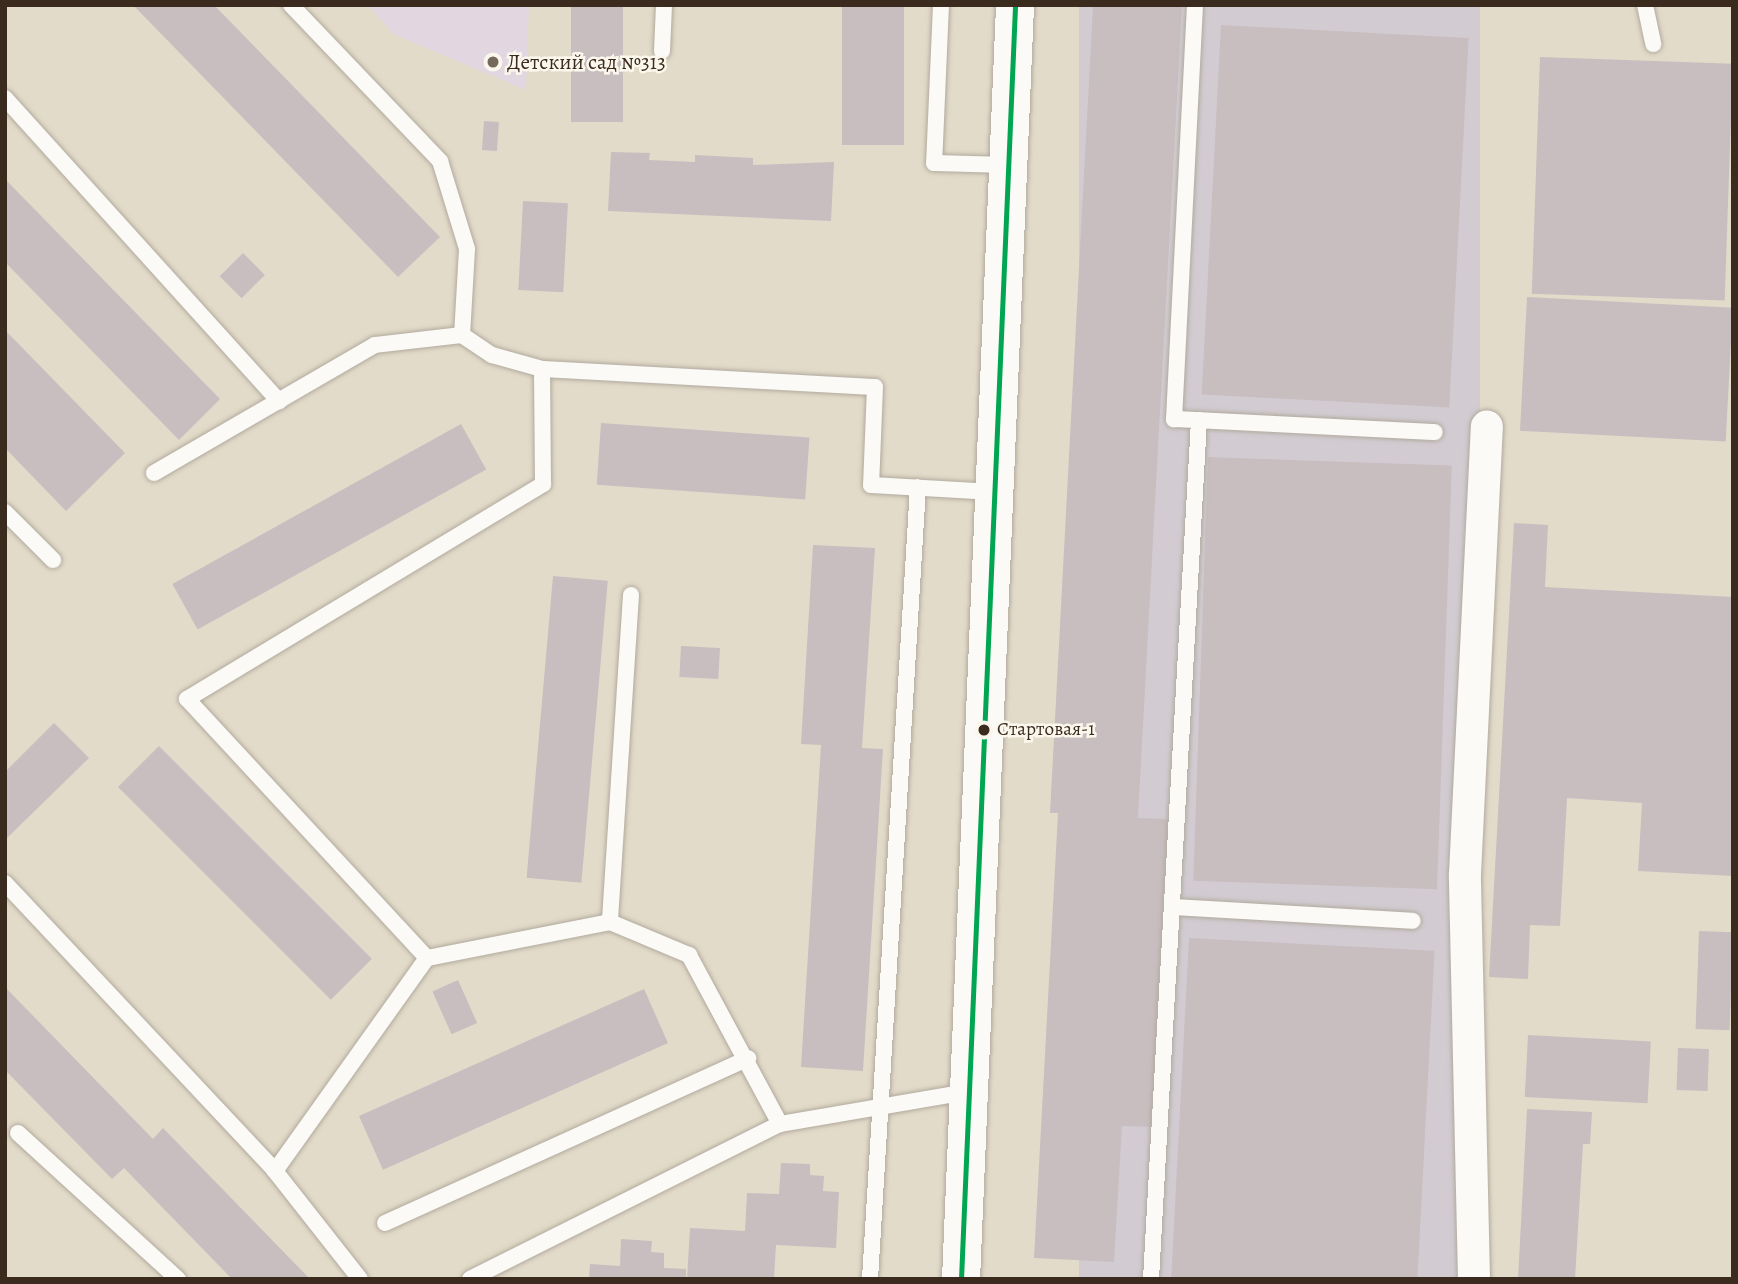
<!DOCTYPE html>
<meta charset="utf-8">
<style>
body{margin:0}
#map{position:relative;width:1738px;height:1284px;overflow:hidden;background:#e3dbc9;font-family:Alegreya,serif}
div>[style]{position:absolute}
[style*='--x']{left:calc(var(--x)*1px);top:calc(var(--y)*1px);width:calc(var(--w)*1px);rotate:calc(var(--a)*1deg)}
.built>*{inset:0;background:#e2d7e0}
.industrial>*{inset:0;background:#d2ccd2;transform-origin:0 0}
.building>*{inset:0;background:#c8bec0;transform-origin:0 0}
.roads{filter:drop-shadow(0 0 2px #b1aa9e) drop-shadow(0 0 2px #b1aa9e)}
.service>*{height:16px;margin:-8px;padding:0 8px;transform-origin:8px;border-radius:8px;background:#fbfaf7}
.minor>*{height:32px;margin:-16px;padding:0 16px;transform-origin:16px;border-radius:16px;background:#fbfaf7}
.tertiary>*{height:38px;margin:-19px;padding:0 19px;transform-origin:19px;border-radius:19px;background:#fbfaf7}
.bus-1>*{height:5px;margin:-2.5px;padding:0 2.5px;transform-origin:2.5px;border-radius:2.5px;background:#00a651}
.dots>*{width:19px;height:19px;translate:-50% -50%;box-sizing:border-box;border:4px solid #fbf7ec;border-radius:50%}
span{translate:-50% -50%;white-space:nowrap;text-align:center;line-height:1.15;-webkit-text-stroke:5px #fbf7ec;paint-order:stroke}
.bus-label{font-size:19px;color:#3b2a1e}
.left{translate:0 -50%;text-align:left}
.poi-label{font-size:21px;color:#3b2a1e}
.frame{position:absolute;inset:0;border:7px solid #3b2a1e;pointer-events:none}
</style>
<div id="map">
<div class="built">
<i style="clip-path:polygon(368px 5px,529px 5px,526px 90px,393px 34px)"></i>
</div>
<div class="industrial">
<i style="left:1079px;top:5px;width:401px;height:1277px"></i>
</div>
<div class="building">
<i style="clip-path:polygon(133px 5px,214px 5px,440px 237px,398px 277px)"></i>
<i style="left:571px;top:5px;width:52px;height:117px"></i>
<i style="left:842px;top:5px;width:62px;height:140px"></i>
<i style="clip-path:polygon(1093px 5px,1182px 5px,1138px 818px,1168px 819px,1151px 1127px,1122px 1126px,1114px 1262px,1034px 1258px,1058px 813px,1050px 813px)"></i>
<i style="left:1221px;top:25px;width:248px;height:370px;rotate:3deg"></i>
<i style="left:1540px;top:57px;width:193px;height:237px;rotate:2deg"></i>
<i style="left:484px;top:121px;width:15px;height:29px;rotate:4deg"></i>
<i style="clip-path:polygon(611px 152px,650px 153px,649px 160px,695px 162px,695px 155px,753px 158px,753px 165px,834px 162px,831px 221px,608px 211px)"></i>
<i style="clip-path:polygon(5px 179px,220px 399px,179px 440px,5px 262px)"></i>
<i style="left:523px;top:201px;width:45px;height:89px;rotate:3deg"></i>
<i style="left:243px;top:253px;width:31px;height:33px;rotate:45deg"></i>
<i style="left:1527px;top:297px;width:206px;height:134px;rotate:3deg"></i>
<i style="clip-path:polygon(5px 330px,125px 453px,66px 511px,5px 448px)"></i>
<i style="left:601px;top:423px;width:209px;height:62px;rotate:4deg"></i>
<i style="left:461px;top:424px;width:52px;height:330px;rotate:61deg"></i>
<i style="left:1208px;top:457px;width:244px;height:424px;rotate:2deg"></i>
<i style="clip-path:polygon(1514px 523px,1548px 525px,1545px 587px,1733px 597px,1733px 876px,1638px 871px,1642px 803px,1567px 798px,1560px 926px,1530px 925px,1528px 979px,1489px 977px)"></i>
<i style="clip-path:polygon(813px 545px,875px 548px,862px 748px,883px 749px,863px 1071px,801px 1067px,821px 745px,801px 744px)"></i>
<i style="left:553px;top:576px;width:55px;height:303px;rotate:5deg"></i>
<i style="left:681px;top:646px;width:39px;height:31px;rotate:3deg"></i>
<i style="clip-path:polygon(54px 723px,89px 758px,5px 840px,5px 772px)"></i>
<i style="left:159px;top:746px;width:301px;height:58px;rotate:45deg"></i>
<i style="left:1699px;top:931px;width:34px;height:98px;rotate:2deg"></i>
<i style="left:1189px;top:938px;width:246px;height:341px;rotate:3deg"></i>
<i style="left:458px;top:980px;width:47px;height:28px;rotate:66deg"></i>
<i style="clip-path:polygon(5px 987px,153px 1139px,163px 1128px,310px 1279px,232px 1279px,124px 1168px,112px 1179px,5px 1070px)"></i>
<i style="left:644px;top:989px;width:59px;height:312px;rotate:66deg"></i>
<i style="left:1528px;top:1035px;width:123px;height:62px;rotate:3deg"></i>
<i style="left:1678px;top:1048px;width:31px;height:42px;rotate:2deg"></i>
<i style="clip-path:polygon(1527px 1109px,1592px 1112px,1590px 1144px,1583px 1144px,1575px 1279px,1518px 1279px)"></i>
<i style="clip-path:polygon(781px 1163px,810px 1164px,810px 1175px,824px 1176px,823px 1191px,839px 1192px,836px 1248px,776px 1245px,774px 1279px,687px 1279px,690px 1228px,745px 1231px,747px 1193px,779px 1194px)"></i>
<i style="clip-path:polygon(621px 1239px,652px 1241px,651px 1252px,664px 1253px,664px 1268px,686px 1269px,686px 1279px,589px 1279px,590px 1264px,620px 1266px)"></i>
</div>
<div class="roads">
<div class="service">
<i style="--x:291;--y:5;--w:216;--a:46.3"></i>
<i style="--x:440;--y:161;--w:92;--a:72.9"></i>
<i style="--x:467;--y:249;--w:86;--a:93.3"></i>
<i style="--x:462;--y:335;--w:36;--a:34"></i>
<i style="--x:492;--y:355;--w:52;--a:15.6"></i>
<i style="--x:542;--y:369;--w:333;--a:3.1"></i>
<i style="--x:875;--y:387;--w:98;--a:92.3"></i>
<i style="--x:871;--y:485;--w:123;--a:3.3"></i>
<i style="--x:941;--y:5;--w:158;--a:92.5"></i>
<i style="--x:934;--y:163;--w:74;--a:1.5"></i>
<i style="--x:1195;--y:5;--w:415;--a:92.9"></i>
<i style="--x:1174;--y:419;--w:261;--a:2.9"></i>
<i style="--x:1645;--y:5;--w:40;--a:78"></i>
<i style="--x:662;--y:51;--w:46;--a:-87.5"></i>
<i style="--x:5;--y:98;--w:409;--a:47.9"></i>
<i style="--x:154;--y:473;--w:255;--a:-30.1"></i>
<i style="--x:375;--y:345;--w:88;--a:-6.6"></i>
<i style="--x:5;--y:512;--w:68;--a:45"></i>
<i style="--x:631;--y:595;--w:328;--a:93.7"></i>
<i style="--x:610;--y:922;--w:86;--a:22.7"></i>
<i style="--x:689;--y:955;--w:192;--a:61.7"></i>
<i style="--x:5;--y:883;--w:395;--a:46.8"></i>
<i style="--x:275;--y:1171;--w:137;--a:51.8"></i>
<i style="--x:1173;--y:907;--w:240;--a:3.3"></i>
<i style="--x:427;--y:958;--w:353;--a:-132.8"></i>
<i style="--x:187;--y:699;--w:416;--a:-31.1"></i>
<i style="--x:543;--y:484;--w:115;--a:-90.5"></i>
<i style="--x:18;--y:1133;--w:217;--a:42.4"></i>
<i style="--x:275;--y:1171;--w:262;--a:-54.5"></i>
<i style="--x:427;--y:958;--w:187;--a:-11.1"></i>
<i style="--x:385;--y:1223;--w:399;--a:-24.4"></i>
<i style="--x:470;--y:1279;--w:347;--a:-26.6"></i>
<i style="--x:780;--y:1124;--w:191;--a:-9.7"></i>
<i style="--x:870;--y:1279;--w:793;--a:-86.53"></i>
<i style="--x:1151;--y:1279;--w:860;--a:-86.8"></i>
</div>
<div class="minor">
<i style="--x:1474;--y:1279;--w:405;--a:-91.3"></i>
<i style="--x:1465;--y:874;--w:448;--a:-87.2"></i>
</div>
<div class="tertiary">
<i style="--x:961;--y:1279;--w:1275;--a:-87.57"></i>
</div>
</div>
<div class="bus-1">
<i style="--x:961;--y:1279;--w:1275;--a:-87.57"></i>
</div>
<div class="dots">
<i style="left:493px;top:62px;background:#76685a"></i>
<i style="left:984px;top:730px;background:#3b2a1e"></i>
</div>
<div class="bus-label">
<span class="left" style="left:997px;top:730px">Стартовая-1</span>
</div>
<div class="poi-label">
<span class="left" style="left:507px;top:62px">Детский сад №313</span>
</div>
<div class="frame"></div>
</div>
